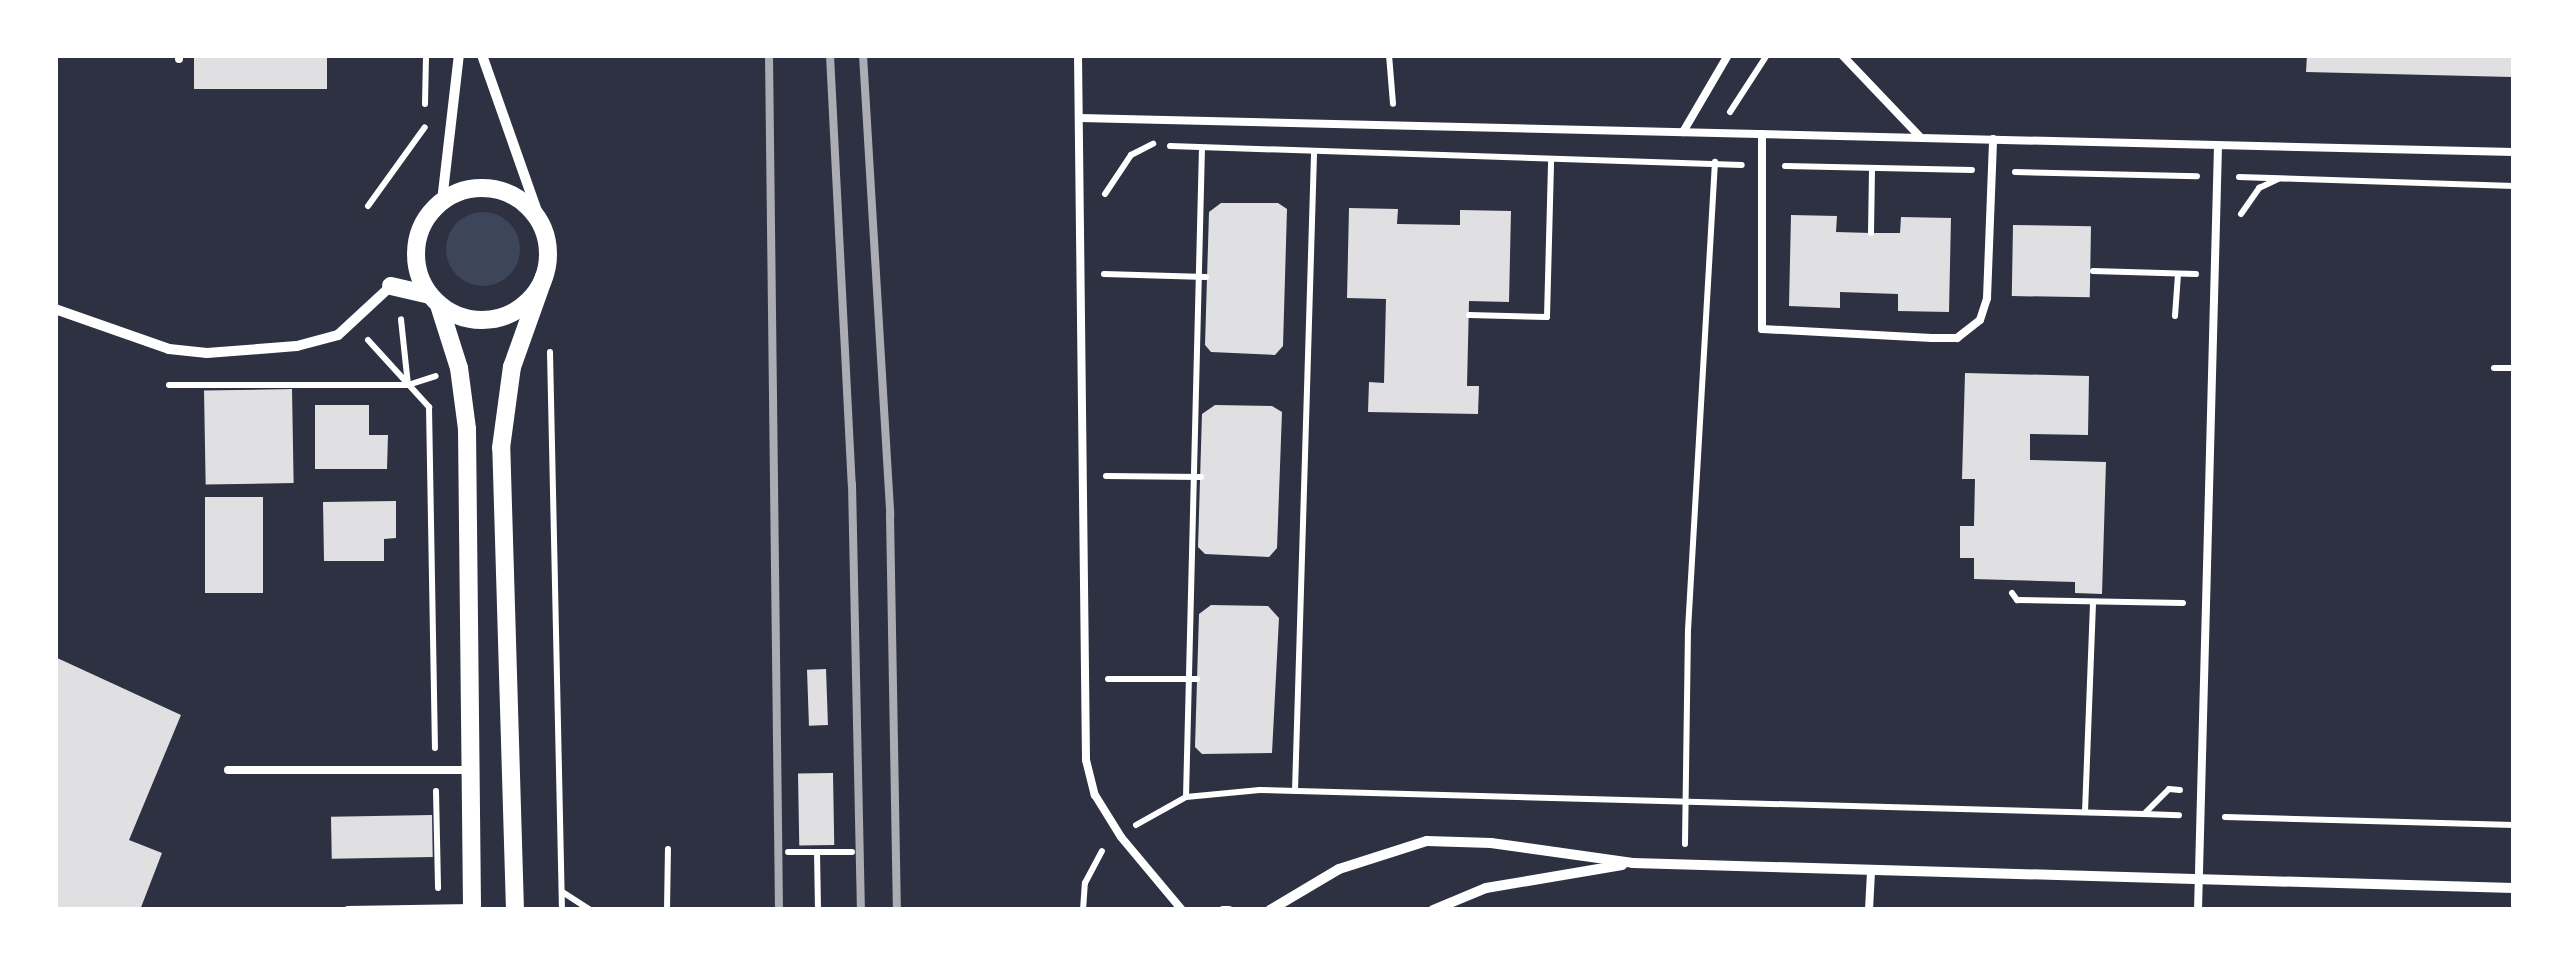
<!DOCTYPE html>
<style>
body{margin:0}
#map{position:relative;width:2569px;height:965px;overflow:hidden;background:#2d3142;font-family:Ubuntu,sans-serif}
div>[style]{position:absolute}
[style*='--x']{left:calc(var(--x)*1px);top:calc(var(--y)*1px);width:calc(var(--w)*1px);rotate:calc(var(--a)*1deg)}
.green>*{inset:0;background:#3c4559}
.round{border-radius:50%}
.building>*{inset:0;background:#e0e0e3;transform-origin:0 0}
.path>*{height:6px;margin:-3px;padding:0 3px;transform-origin:3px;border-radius:3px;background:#fff}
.service>*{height:8px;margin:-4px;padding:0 4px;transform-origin:4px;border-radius:4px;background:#fff}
.minor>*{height:10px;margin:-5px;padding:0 5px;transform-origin:5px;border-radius:5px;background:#fff}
.tertiary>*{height:18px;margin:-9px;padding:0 9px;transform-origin:9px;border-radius:9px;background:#fff}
.tertiary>.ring{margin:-9px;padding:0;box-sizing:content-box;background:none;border:18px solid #fff;border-radius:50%}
.rail>*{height:8px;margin:-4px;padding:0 4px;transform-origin:4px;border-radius:4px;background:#abadb3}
span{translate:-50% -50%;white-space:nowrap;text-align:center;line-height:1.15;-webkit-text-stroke:10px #fff;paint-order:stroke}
.frame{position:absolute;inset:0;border:58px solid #fff;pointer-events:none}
</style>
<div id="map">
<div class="green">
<i class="round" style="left:446px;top:212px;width:74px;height:74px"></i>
</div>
<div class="building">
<i style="left:194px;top:55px;width:133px;height:34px"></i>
<i style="clip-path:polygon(2307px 55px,2513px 55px,2512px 77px,2306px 72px)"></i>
<i style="clip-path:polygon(1221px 203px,1278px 203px,1287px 209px,1283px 346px,1275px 355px,1211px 352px,1205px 345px,1209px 212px)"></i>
<i style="clip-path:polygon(1349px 208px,1398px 209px,1397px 224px,1460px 225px,1460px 210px,1511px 211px,1509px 302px,1469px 301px,1467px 386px,1479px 386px,1478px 414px,1368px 412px,1369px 382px,1384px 383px,1386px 299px,1347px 298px)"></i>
<i style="clip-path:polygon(1791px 215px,1837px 216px,1836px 232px,1871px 233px,1900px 233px,1901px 217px,1951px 218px,1949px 312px,1898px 311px,1898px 294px,1840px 292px,1840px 308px,1789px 306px)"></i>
<i style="left:2013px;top:225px;width:78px;height:71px;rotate:1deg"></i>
<i style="clip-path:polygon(1965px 373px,2089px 376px,2088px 435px,2030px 434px,2030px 460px,2106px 462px,2102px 594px,2075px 593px,2075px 582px,1974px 579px,1974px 558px,1960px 558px,1960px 526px,1974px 526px,1975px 479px,1962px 479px)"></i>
<i style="left:292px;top:389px;width:94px;height:88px;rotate:89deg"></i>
<i style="clip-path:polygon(315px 405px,369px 405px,369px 435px,388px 435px,387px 469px,315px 469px)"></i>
<i style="clip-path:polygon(1215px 405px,1272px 406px,1282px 412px,1277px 548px,1269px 557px,1205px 554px,1198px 547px,1202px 414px)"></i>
<i style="left:263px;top:497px;width:96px;height:58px;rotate:90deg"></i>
<i style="clip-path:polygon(396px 501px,396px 538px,384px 539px,384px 561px,324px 561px,323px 502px)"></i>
<i style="clip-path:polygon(1268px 606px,1279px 618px,1272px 753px,1202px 754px,1195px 747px,1199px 614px,1211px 605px)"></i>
<i style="clip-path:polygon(55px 657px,181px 715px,129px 840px,162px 853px,140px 910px,55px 910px)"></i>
<i style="left:826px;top:669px;width:56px;height:19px;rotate:88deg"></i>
<i style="left:833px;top:773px;width:72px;height:35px;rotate:89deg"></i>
<i style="left:432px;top:815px;width:42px;height:101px;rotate:89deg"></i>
</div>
<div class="path">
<i style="--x:1389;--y:55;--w:49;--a:85.3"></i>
<i style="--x:425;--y:104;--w:49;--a:-88.8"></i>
<i style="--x:1730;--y:112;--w:68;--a:-57"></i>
<i style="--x:1170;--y:146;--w:572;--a:1.9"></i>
<i style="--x:1785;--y:166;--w:187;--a:1.2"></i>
<i style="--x:2015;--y:172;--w:182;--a:1.3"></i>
<i style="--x:2239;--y:177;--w:275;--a:1.9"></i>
<i style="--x:1105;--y:194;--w:47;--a:-56.3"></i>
<i style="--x:1131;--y:155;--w:25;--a:-27"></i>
<i style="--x:368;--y:206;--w:97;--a:-54.2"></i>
<i style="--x:2241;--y:214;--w:32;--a:-55"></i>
<i style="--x:2259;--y:188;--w:21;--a:-25"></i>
<i style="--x:1871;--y:233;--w:65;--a:-89.1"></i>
<i style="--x:2093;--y:271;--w:103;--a:1.7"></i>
<i style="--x:1104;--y:274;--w:102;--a:1.7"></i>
<i style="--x:1469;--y:315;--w:78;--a:1.5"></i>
<i style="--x:1547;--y:317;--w:156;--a:-88.5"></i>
<i style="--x:2175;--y:316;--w:42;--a:-85.9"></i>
<i style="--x:368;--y:340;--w:91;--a:47.7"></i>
<i style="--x:429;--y:407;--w:341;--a:89"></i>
<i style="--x:550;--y:352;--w:558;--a:88.77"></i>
<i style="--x:2494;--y:368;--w:20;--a:0"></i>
<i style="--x:169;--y:385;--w:239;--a:0"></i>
<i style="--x:408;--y:385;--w:66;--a:-96.1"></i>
<i style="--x:408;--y:385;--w:29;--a:-18"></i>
<i style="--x:1106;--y:476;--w:95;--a:0.6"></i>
<i style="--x:2012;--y:593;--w:9;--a:54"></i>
<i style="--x:2017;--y:600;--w:166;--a:1"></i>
<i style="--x:1108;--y:679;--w:89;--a:0"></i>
<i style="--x:436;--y:791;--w:97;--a:88.8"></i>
<i style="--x:1295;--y:791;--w:637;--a:-88.29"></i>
<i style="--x:1186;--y:797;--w:648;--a:-88.59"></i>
<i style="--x:2085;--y:812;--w:210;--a:-87.8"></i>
<i style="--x:2144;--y:814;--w:35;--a:2"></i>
<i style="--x:2225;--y:817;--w:289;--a:1.6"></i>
<i style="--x:1136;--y:825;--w:57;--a:-29.2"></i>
<i style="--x:1186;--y:797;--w:74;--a:-5.4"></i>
<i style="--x:1260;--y:790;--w:884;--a:1.56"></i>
<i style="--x:2144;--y:814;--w:35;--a:-45"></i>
<i style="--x:2169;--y:789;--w:11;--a:5"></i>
<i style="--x:1685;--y:844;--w:214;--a:-89.2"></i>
<i style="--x:1688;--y:630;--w:469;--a:-86.7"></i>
<i style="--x:788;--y:852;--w:64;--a:0"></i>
<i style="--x:817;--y:852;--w:58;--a:89"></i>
<i style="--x:564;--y:893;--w:31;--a:33"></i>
<i style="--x:667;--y:910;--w:61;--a:-89.1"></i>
<i style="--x:1083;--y:910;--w:27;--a:-86"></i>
<i style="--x:1085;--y:883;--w:36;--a:-62"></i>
</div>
<div class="service">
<i style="--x:179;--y:55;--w:4;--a:90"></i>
<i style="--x:1078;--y:55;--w:705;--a:89.35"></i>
<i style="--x:1086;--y:760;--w:36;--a:76"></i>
<i style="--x:1095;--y:795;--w:49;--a:58.2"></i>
<i style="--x:1121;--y:837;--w:95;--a:50.1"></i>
<i style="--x:1842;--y:55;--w:113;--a:46.4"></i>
<i style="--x:1080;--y:118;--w:1434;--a:1.36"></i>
<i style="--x:1683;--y:132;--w:89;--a:-59.7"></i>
<i style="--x:1762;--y:134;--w:195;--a:90"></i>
<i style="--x:1762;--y:329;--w:170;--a:3"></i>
<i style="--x:1932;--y:338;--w:25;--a:0"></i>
<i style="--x:1957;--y:338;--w:29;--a:-38"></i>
<i style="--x:1980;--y:320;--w:23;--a:-72"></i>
<i style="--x:1987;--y:298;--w:159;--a:-87.8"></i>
<i style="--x:228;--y:770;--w:241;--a:0"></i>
<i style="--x:348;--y:910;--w:124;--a:-0.9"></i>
<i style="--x:1223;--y:910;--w:6;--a:0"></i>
<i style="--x:1869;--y:910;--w:38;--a:-87"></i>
<i style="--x:2198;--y:910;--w:765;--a:-88.5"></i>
</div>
<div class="minor">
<i style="--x:482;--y:55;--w:180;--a:70.6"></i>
<i style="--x:442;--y:201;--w:147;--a:-83.4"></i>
<i style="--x:55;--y:309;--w:121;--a:19.3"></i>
<i style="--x:169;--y:349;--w:38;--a:6"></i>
<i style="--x:207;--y:353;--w:90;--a:-4.4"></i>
<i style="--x:297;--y:346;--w:42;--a:-15"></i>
<i style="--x:338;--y:335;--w:72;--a:-42.8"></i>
<i style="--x:1270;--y:910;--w:80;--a:-30.7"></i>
<i style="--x:1339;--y:869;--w:92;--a:-17.7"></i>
<i style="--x:1427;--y:841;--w:64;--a:1.8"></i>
<i style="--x:1491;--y:843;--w:143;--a:8"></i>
<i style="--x:1633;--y:863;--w:881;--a:1.63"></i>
<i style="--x:1433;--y:910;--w:57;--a:-22.5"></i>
<i style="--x:1486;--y:888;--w:138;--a:-9.6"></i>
</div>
<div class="tertiary">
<i class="ring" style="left:416px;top:188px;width:114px;height:114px"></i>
<i style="--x:391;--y:286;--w:40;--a:13"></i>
<i style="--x:439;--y:305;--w:66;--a:72.4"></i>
<i style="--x:459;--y:368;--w:62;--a:82.5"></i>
<i style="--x:467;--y:429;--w:481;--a:89.4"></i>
<i style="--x:515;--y:910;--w:462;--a:-91.7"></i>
<i style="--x:501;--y:448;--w:82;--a:-82.3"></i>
<i style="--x:512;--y:367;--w:96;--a:-70.4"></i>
</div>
<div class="rail">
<i style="--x:769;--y:55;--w:855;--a:89.33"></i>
<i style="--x:830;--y:55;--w:430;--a:87.1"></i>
<i style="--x:852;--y:484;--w:426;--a:88.8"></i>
<i style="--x:863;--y:55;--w:461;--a:86.6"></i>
<i style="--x:890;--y:515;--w:395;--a:89"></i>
</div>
<div class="frame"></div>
</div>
